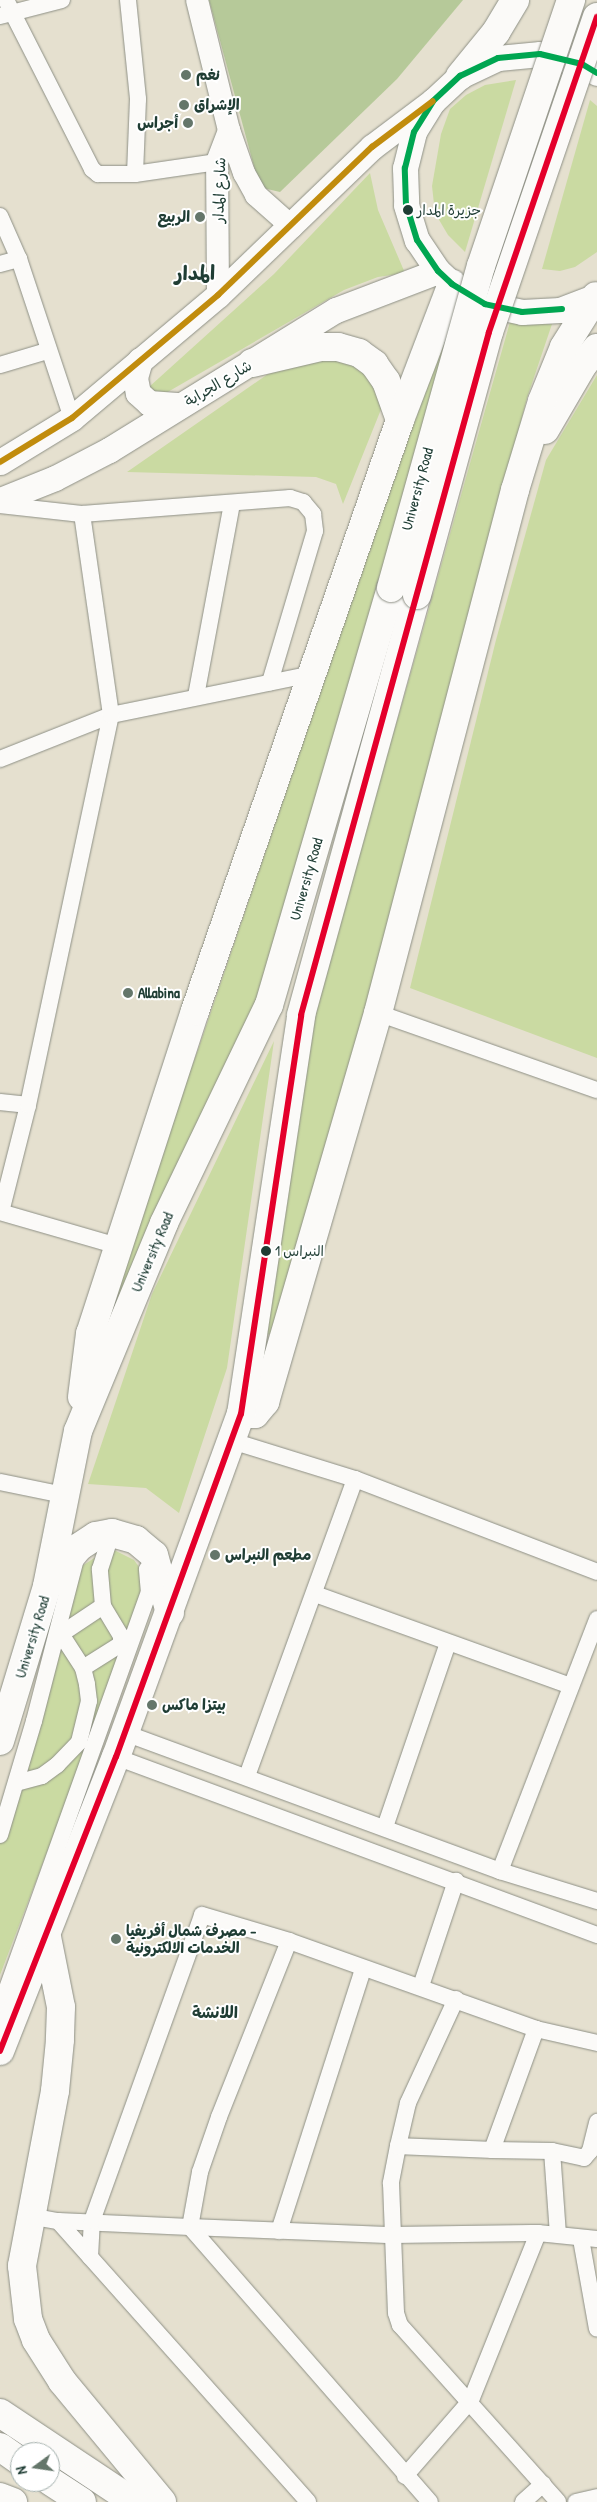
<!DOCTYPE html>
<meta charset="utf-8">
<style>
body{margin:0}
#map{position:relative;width:597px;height:2502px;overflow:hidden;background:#e5e0cf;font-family:"Patrick Hand","Playpen Sans Arabic",sans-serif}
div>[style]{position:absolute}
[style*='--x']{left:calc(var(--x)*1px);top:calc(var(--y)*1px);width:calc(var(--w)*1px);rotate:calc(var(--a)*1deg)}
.green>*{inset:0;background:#cadaa2}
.forest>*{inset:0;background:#b6c999}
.roads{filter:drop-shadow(0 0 1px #8e9086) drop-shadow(0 0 1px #8e9086)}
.street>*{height:16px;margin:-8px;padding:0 8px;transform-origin:8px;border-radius:8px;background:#fbfaf8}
.secondary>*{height:22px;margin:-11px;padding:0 11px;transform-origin:11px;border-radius:11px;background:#fbfaf8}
.primary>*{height:25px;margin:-12.5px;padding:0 12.5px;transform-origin:12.5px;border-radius:12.5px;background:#fbfaf8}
.highway>*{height:28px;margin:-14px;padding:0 14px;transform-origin:14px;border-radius:14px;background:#fbfaf8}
.bridges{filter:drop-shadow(0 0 1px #8e9086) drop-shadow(0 0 1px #8e9086)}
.highway-bridge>*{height:28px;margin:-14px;padding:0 14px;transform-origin:14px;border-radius:14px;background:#fbfaf8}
.bus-1>*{height:6px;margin:-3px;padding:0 3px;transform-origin:3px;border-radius:3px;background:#00a651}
.bus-2>*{height:6px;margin:-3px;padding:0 3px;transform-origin:3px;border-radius:3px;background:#c18c0d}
.bus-3>*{height:6px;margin:-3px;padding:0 3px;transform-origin:3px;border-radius:3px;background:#e4002b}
.dots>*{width:14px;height:14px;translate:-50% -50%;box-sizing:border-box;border:2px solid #fff;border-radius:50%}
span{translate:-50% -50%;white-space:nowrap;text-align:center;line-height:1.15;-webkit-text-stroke:4px #fff;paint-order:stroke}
.bus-label{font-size:14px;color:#1f3d34}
.left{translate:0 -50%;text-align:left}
.poi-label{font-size:15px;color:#1f3d34;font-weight:700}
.right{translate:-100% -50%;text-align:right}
.street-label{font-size:15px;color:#1f3d34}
.neighbourhood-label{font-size:16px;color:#1f3d34;font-weight:700}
.district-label{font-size:20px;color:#1f3d34;font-weight:700}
.north{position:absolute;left:10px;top:2442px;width:50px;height:50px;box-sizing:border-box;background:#fff;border:1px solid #a5b1ae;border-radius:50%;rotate:256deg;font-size:14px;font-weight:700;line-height:20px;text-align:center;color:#1f3d34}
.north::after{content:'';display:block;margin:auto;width:18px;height:22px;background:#64766a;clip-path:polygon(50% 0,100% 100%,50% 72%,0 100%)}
</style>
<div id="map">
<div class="green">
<i style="clip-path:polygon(516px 80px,465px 252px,448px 235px,435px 213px,432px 186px,441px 134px,450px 109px,466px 95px,485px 85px)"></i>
<i style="clip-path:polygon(590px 100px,597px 106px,597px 252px,575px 267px,560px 271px,542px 269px)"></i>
<i style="clip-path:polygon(370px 173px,378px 210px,405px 273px,378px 277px,344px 290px,159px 397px,149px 387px,274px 274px)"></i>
<i style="clip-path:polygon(449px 312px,462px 316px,301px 846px,264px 990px,130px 1283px,107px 1323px,130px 1233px,199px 1047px)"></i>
<i style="clip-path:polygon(510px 322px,552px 324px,527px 398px,432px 768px,277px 1332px,266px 1335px,312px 1006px,402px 704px)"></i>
<i style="clip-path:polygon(288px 360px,358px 360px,386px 397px,343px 504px,336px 484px,316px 477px,127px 472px)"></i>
<i style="clip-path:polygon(597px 375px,597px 1058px,410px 988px,496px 640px,546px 460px)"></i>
<i style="clip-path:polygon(274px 1041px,227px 1368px,179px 1513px,146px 1488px,88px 1484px,152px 1294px)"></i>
<i style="clip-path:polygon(110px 1548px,134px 1560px,147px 1578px,140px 1610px,0 1975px,0 1824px,71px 1573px)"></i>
</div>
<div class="forest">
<i style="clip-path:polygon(209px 0,463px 0,397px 79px,280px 192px,263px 188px,256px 174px)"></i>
</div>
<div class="roads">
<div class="street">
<i style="--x:6;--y:0;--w:190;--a:63"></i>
<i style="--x:92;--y:169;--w:8;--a:40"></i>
<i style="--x:98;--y:174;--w:37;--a:0"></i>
<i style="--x:135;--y:174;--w:83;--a:-8.3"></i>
<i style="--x:128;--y:0;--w:100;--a:84.2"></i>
<i style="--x:138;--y:99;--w:75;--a:92.3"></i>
<i style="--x:0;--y:16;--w:64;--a:-14.5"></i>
<i style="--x:0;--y:216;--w:47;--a:66.2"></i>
<i style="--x:19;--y:259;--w:168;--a:71.6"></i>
<i style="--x:0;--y:264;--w:20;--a:-15"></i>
<i style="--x:0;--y:365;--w:49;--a:-16.6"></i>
<i style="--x:0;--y:505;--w:82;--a:6.3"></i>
<i style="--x:82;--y:514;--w:209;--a:-4.4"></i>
<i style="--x:290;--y:498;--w:14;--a:17"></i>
<i style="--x:303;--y:502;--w:16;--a:50"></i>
<i style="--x:313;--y:514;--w:17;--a:83"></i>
<i style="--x:315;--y:531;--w:158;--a:106.6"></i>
<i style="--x:196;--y:696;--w:195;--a:-79.4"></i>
<i style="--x:0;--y:759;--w:119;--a:-21.6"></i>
<i style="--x:111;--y:715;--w:205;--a:-11.5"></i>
<i style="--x:378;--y:1013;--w:232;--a:19.4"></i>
<i style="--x:0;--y:1102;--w:28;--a:6"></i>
<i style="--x:0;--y:1212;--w:123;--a:16.1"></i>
<i style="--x:1;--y:1212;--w:110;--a:-75.8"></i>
<i style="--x:28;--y:1105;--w:399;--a:-78"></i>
<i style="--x:111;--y:715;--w:203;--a:-98.2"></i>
<i style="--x:232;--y:1441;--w:129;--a:17.2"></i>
<i style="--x:355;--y:1479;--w:259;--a:21"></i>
<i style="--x:0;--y:1482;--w:65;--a:11.5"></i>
<i style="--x:315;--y:1594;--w:271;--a:19.8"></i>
<i style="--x:83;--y:1668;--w:45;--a:-32.3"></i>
<i style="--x:121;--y:1644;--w:8;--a:-90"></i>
<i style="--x:121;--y:1636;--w:35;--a:-121"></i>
<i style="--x:125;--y:1733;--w:400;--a:20.2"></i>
<i style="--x:500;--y:1871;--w:102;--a:17.2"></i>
<i style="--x:116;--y:1757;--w:513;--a:20.31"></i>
<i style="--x:247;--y:1776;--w:316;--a:-70"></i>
<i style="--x:16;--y:1783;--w:27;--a:-15"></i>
<i style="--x:42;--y:1776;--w:19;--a:-36"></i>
<i style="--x:57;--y:1765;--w:32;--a:-46"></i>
<i style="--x:79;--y:1742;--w:42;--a:-76.3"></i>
<i style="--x:89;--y:1701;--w:17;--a:-97"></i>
<i style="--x:87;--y:1684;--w:16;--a:-104"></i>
<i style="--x:83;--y:1668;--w:40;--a:-122.9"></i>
<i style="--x:61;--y:1634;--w:50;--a:-33.7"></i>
<i style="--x:103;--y:1606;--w:37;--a:-95"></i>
<i style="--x:100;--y:1569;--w:38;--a:-72"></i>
<i style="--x:385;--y:1827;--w:194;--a:-71.1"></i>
<i style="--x:0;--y:1835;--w:119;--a:-73.4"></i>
<i style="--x:34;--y:1721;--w:164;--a:-75.5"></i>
<i style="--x:500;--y:1871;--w:270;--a:-68.9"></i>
<i style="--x:289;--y:1941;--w:189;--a:111.7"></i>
<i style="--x:219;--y:2117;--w:58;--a:109.1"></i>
<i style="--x:200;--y:2172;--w:56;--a:100.3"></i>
<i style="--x:190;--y:2227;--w:365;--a:48.9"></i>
<i style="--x:421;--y:1986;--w:111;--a:-71.6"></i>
<i style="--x:456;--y:1999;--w:115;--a:114.8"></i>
<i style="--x:408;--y:2103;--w:44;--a:103.1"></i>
<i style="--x:398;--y:2146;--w:38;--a:101"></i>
<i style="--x:391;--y:2183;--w:130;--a:87.8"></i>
<i style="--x:396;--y:2313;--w:13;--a:72"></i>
<i style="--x:400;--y:2325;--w:237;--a:48.2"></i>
<i style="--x:0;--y:2008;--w:441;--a:-70.3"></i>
<i style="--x:149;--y:1593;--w:24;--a:-95"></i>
<i style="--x:398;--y:2146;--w:94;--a:2.4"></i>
<i style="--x:492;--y:2150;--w:129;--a:-70"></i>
<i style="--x:492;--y:2150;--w:60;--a:1"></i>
<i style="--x:552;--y:2151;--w:33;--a:12"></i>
<i style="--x:584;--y:2158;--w:9;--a:-49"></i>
<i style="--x:590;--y:2151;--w:30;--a:-76"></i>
<i style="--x:552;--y:2151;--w:83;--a:85.9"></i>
<i style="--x:29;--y:2216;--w:29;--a:10"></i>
<i style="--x:58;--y:2221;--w:132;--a:2.6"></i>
<i style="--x:190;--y:2227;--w:203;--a:2.3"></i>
<i style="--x:393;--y:2235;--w:145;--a:-0.8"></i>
<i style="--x:538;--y:2233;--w:59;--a:5.8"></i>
<i style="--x:58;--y:2221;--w:376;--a:48.3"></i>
<i style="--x:279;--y:2231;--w:275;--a:-72.2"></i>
<i style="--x:581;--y:2239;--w:91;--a:79.9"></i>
<i style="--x:90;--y:2257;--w:36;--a:-87"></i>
<i style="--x:92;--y:2221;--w:325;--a:-70.2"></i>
<i style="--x:202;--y:1915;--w:91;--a:16.6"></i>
<i style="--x:289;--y:1941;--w:262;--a:19.6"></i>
<i style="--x:536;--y:2029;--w:63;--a:12.9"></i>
<i style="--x:405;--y:2476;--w:101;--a:-49"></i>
<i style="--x:471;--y:2400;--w:180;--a:-68.1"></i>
<i style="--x:523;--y:2502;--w:27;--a:-42"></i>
<i style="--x:576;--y:2502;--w:22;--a:-13"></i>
</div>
<div class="secondary">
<i style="--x:197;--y:0;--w:134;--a:76.2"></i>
<i style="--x:229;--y:130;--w:46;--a:70.8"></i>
<i style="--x:244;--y:173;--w:25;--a:61"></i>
<i style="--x:256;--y:195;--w:48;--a:41.6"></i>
<i style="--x:218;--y:295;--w:133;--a:-90.4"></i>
<i style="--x:217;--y:162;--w:34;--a:-69"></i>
</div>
<div class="primary">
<i style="--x:597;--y:73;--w:17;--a:-149"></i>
<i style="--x:582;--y:64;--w:43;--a:-166.6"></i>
<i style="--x:540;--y:54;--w:42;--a:174.6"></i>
<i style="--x:498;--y:58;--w:42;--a:154.7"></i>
<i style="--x:460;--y:76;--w:37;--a:137"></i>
<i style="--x:433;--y:101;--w:36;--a:122"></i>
<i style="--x:414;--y:132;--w:37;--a:104"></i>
<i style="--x:405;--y:168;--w:37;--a:88"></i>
<i style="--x:406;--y:205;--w:37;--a:73"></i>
<i style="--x:417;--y:240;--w:37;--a:56"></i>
<i style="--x:438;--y:271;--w:19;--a:43"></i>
<i style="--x:452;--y:284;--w:39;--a:31"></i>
<i style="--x:485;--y:304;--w:38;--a:12"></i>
<i style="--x:522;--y:312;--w:38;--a:-3"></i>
<i style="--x:560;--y:310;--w:40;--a:-21"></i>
<i style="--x:140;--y:360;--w:19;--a:106"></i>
<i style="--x:135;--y:378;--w:15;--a:79"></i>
<i style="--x:138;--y:393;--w:15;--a:42"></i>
<i style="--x:149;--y:403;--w:31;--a:4"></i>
<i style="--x:0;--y:462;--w:84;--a:-31.4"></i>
<i style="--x:72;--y:418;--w:191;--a:-40.1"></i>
<i style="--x:218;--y:295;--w:214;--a:-43.9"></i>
<i style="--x:372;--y:147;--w:76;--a:-37"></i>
<i style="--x:0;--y:500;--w:59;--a:-21.8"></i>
<i style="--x:55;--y:478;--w:61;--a:-27.4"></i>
<i style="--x:109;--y:450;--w:267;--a:-31.7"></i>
<i style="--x:336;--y:310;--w:109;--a:-20.9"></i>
</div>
<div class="highway">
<i style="--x:460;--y:76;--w:57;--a:-50.7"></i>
<i style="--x:496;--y:32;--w:37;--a:-59"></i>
<i style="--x:252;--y:363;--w:70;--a:-13.2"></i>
<i style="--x:320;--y:347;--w:18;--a:0"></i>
<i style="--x:338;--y:347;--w:22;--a:16"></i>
<i style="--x:359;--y:353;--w:19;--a:36"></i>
<i style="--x:374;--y:364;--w:21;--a:55"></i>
<i style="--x:386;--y:381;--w:41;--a:70.3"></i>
<i style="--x:545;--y:430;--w:75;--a:-59.7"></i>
<i style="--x:583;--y:365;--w:22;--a:-51"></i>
<i style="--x:82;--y:1397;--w:64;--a:-82.8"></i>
<i style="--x:90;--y:1334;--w:340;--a:-72"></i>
<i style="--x:195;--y:1011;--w:626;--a:-70.87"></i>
<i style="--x:400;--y:420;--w:146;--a:-69.1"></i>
<i style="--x:241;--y:1414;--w:14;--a:0"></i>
<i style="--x:255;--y:1414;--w:16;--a:-50"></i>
<i style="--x:265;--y:1402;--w:405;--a:-73.8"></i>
<i style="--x:378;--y:1013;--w:541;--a:-75.32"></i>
<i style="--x:515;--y:490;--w:93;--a:-73.1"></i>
<i style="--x:542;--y:401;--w:58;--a:-67.8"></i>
<i style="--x:564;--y:347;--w:60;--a:-57.9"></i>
<i style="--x:50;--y:1582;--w:45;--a:-50.4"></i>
<i style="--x:79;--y:1547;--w:20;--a:-33"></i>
<i style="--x:96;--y:1536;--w:16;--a:-11"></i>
<i style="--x:112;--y:1533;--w:25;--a:16"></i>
<i style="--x:136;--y:1540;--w:23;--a:40"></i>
<i style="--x:154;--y:1555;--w:60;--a:74.6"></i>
<i style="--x:0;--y:1741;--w:162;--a:-73.1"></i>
<i style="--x:47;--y:1586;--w:158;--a:-78.7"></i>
<i style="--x:78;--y:1431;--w:225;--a:-67.5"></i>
<i style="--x:164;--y:1223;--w:242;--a:-64.3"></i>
<i style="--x:269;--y:1005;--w:434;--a:-73.7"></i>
<i style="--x:47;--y:1937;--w:71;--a:78.7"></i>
<i style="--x:61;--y:2007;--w:33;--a:92"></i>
<i style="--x:60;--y:2040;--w:51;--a:95.6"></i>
<i style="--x:55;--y:2091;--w:178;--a:100.7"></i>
<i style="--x:22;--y:2266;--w:53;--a:83.5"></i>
<i style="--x:28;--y:2319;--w:22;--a:69"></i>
<i style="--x:36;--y:2340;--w:49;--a:57.6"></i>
<i style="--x:62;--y:2381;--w:157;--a:50.4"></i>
<i style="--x:0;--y:2051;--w:316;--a:-68.5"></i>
<i style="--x:116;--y:1757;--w:365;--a:-70"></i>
<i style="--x:241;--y:1414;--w:403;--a:-81.4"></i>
<i style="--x:301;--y:1015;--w:436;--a:-74.6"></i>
<i style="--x:0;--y:2413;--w:161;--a:33.6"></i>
<i style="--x:0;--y:2447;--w:24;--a:35"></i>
<i style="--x:50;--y:2481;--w:38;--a:33"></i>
<i style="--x:0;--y:2497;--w:14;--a:21"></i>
</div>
</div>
<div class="bridges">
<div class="highway-bridge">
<i style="--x:391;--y:588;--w:334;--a:-74.4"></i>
<i style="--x:481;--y:266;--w:281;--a:-71.3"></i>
<i style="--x:417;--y:595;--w:273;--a:-74.7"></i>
<i style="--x:489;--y:332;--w:333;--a:-71.1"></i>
</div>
</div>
<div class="bus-1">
<i style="--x:562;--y:309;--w:40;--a:175.7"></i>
<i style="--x:522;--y:312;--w:38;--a:-168"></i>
<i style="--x:485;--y:304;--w:39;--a:-149"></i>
<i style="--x:452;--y:284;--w:19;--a:-137"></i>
<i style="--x:438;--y:271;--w:37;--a:-124"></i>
<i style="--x:417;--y:240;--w:37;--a:-107"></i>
<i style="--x:406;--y:205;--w:37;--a:-92"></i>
<i style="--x:405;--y:168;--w:37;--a:-76"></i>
<i style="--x:414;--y:132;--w:36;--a:-58"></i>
<i style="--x:433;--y:101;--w:37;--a:-43"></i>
<i style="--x:460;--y:76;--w:42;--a:-25.3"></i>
<i style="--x:498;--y:58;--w:42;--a:-5.4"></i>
<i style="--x:540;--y:54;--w:43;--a:13.4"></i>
<i style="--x:582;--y:64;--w:17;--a:31"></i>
</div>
<div class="bus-2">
<i style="--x:0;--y:462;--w:84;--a:-31.4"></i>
<i style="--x:72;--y:418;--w:191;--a:-40.1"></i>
<i style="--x:218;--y:295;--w:214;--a:-43.9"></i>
<i style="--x:372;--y:147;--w:76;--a:-37"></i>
</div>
<div class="bus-3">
<i style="--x:0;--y:2051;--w:316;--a:-68.5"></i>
<i style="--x:116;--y:1757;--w:365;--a:-70"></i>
<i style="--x:241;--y:1414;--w:403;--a:-81.4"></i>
<i style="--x:301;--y:1015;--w:708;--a:-74.61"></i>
<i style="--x:489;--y:332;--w:333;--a:-71.1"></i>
</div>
<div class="dots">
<i style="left:186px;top:75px;background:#64766a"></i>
<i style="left:184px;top:105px;background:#64766a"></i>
<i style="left:188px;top:123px;background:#64766a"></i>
<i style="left:408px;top:210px;background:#1f3d34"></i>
<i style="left:200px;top:217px;background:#64766a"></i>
<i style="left:128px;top:993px;background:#64766a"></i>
<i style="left:266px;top:1251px;background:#1f3d34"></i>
<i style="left:215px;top:1555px;background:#64766a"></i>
<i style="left:152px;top:1705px;background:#64766a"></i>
<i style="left:116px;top:1939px;background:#64766a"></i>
</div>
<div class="bus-label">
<span class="left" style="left:417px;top:210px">جزيرة المدار</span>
<span class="left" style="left:275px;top:1251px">النبراس 1</span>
</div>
<div class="poi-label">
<span class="left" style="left:196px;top:75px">نغم</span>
<span class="left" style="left:194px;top:105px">الإشراق</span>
<span class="right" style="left:178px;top:123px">أجراس</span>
<span class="right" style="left:190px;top:217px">الربيع</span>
<span class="left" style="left:138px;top:993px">Allabina</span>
<span class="left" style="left:225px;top:1555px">مطعم النبراس</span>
<span class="left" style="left:162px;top:1705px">بيتزا ماكس</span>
<span class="left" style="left:126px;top:1939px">مصرف شمال أفريفيا -<br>الخدمات الالكترونية</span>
</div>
<div class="street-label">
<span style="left:219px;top:190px;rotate:-88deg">شارع المدار</span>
<span style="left:218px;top:383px;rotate:-31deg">شارع الجرابة</span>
<span style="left:417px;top:489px;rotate:-75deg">University Road</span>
<span style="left:306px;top:879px;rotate:-74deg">University Road</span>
<span style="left:152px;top:1252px;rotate:-67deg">University Road</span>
<span style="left:32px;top:1637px;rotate:-73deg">University Road</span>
</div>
<div class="neighbourhood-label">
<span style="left:215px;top:2012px">اللانشة</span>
</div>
<div class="district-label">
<span style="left:195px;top:272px">المدار</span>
</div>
<div class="north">N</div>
</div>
